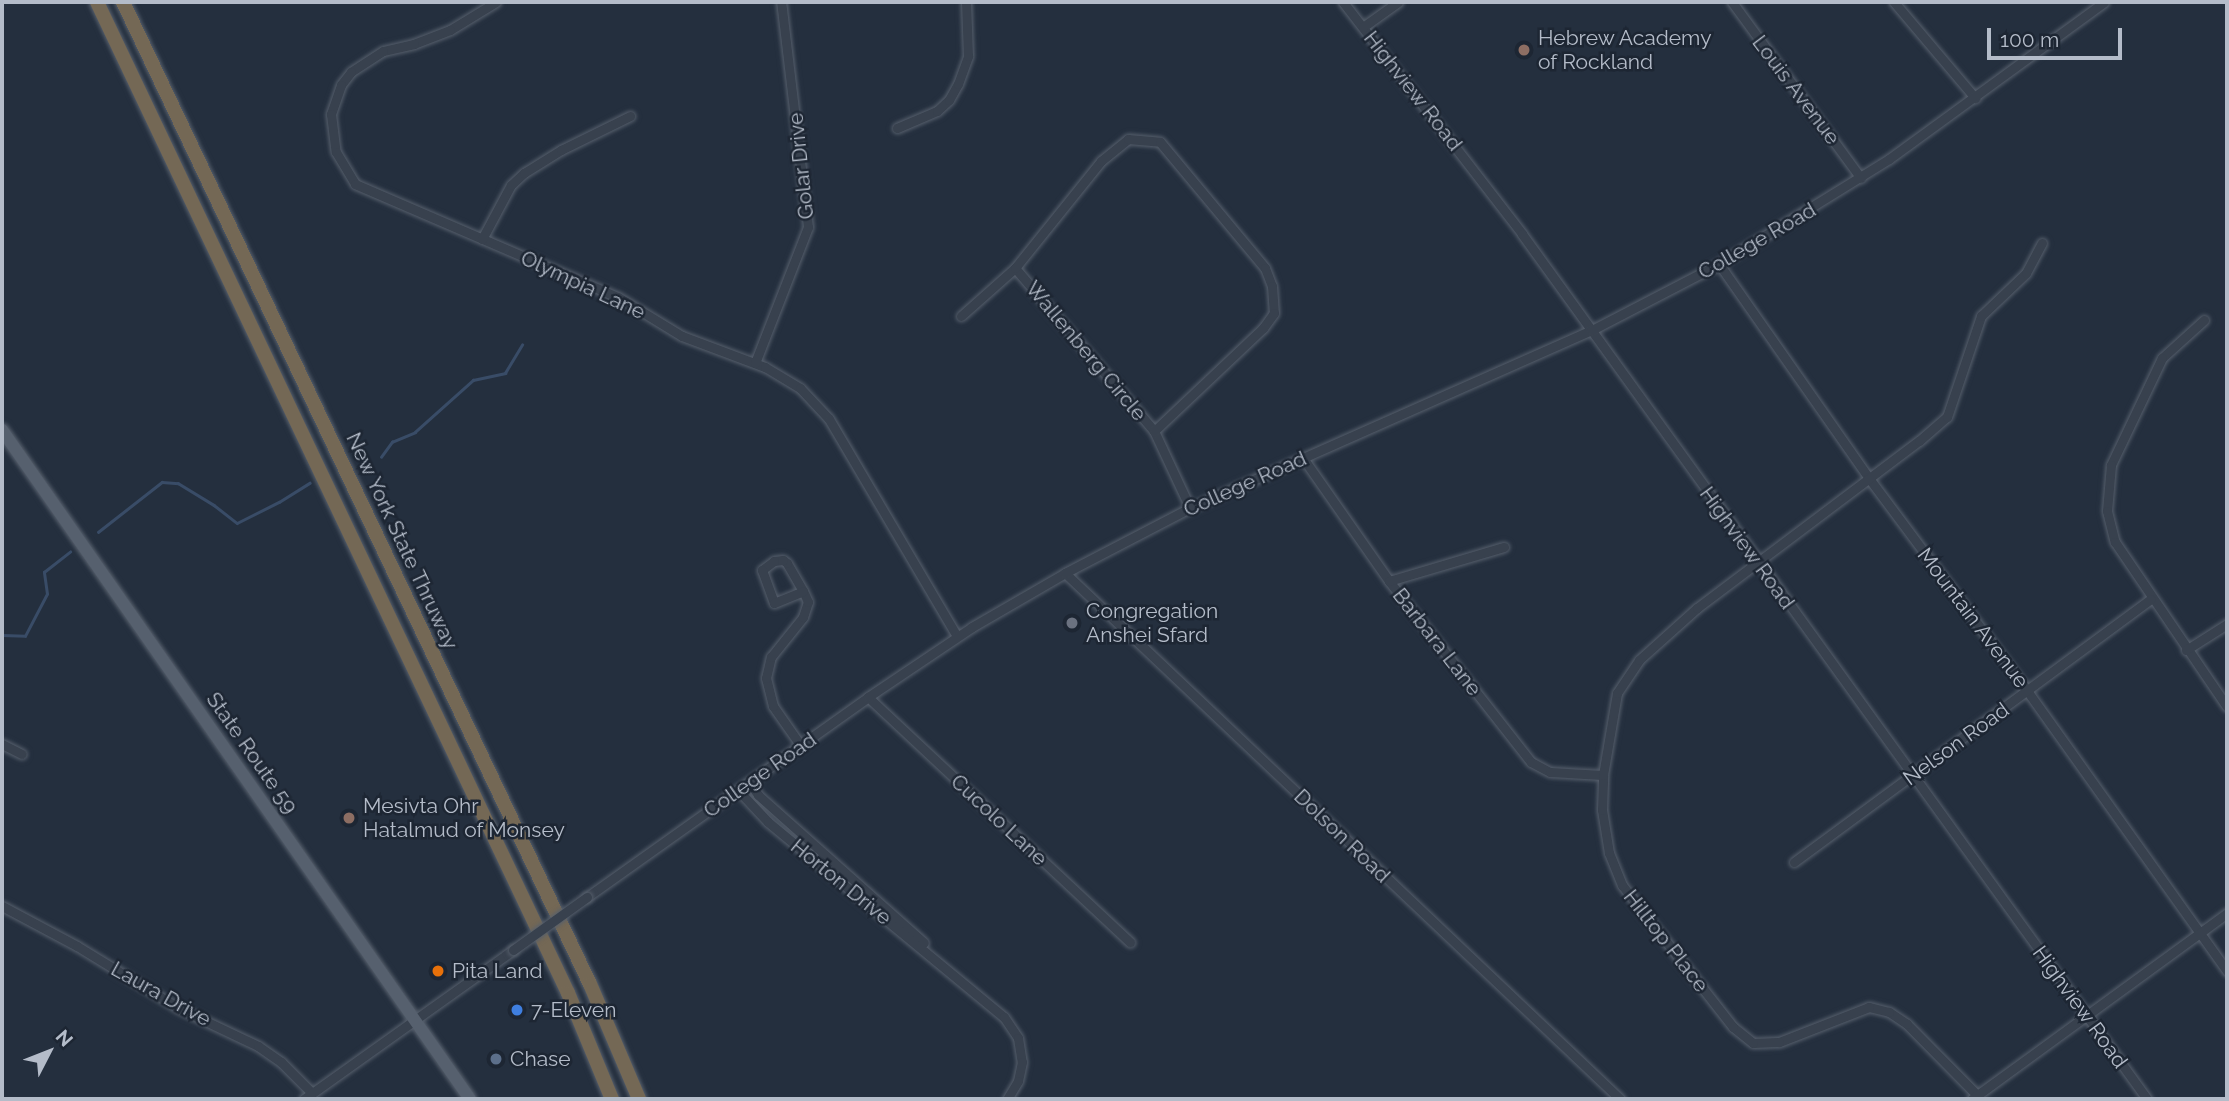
<!DOCTYPE html>
<style>
body{margin:0}
#map{position:relative;width:2229px;height:1101px;overflow:hidden;background:#242f3e;font-family:Raleway,sans-serif}
div>[style]{position:absolute}
[style*='--x']{left:calc(var(--x)*1px);top:calc(var(--y)*1px);width:calc(var(--w)*1px);rotate:calc(var(--a)*1deg)}
.stream>*{height:2.5px;margin:-1.25px;padding:0 1.25px;transform-origin:1.25px;border-radius:1.25px;background:#394c67}
.roads{filter:drop-shadow(0 0 2px #565f6c) drop-shadow(0 0 2px #565f6c)}
.minor>*{height:9px;margin:-4.5px;padding:0 4.5px;transform-origin:4.5px;border-radius:4.5px;background:#38414e}
.major>*{height:12px;margin:-6px;padding:0 6px;transform-origin:6px;border-radius:6px;background:#56606e}
.highway>*{height:14px;margin:-7px;padding:0 7px;transform-origin:7px;border-radius:7px;background:#746855}
.bridges{filter:drop-shadow(0 0 2px #565f6c) drop-shadow(0 0 2px #565f6c)}
.minor-bridge>*{height:9px;margin:-4.5px;padding:0 4.5px;transform-origin:4.5px;border-radius:4.5px;background:#38414e}
.dots>*{width:19px;height:19px;translate:-50% -50%;box-sizing:border-box;border:4px solid #1d2633;border-radius:50%}
span{translate:-50% -50%;white-space:nowrap;text-align:center;line-height:1.15;-webkit-text-stroke:5px #1d2633;paint-order:stroke}
.poi-label{font-size:21px;color:#b4bcc9}
.left{translate:0 -50%;text-align:left}
.street-label{font-size:21px;color:#b4bcc9}
.frame{position:absolute;inset:0;border:4px solid #b4bcc9;pointer-events:none}
.north{position:absolute;left:14px;top:1017px;width:70px;height:70px;-webkit-text-stroke:5px #1d2633;paint-order:stroke;rotate:48deg;font-size:19px;font-weight:700;line-height:28px;text-align:center;color:#b4bcc9}
.north::after{content:'';display:block;margin:auto;width:24px;height:32px;background:#b4bcc9;clip-path:polygon(50% 0,100% 100%,50% 72%,0 100%)}
.scale{position:absolute;left:1987px;top:28px;width:135px;height:32px;box-sizing:border-box;border:4px solid #b4bcc9;border-top:0;padding-left:9px;font-size:21px;line-height:24px;white-space:nowrap;color:#b4bcc9;-webkit-text-stroke:5px #1d2633;paint-order:stroke}
</style>
<div id="map">
<div class="stream">
<i style="--x:381;--y:457;--w:19;--a:-54"></i>
<i style="--x:392;--y:442;--w:25;--a:-23"></i>
<i style="--x:415;--y:432;--w:78;--a:-41.9"></i>
<i style="--x:473;--y:380;--w:33;--a:-12"></i>
<i style="--x:505;--y:373;--w:33;--a:-59"></i>
<i style="--x:98;--y:532;--w:81;--a:-38"></i>
<i style="--x:162;--y:482;--w:16;--a:4"></i>
<i style="--x:178;--y:483;--w:42;--a:31.4"></i>
<i style="--x:214;--y:505;--w:29;--a:38"></i>
<i style="--x:237;--y:523;--w:47;--a:-26.6"></i>
<i style="--x:279;--y:502;--w:36;--a:-32"></i>
<i style="--x:2;--y:635;--w:23;--a:2"></i>
<i style="--x:25;--y:636;--w:47;--a:-62.4"></i>
<i style="--x:47;--y:594;--w:22;--a:-98"></i>
<i style="--x:44;--y:572;--w:33;--a:-38"></i>
</div>
<div class="roads">
<div class="minor">
<i style="--x:496;--y:2;--w:54;--a:148.7"></i>
<i style="--x:450;--y:30;--w:39;--a:159"></i>
<i style="--x:414;--y:44;--w:32;--a:167"></i>
<i style="--x:383;--y:51;--w:38;--a:147"></i>
<i style="--x:351;--y:72;--w:16;--a:128"></i>
<i style="--x:341;--y:85;--w:31;--a:109"></i>
<i style="--x:331;--y:114;--w:38;--a:83"></i>
<i style="--x:336;--y:152;--w:37;--a:59"></i>
<i style="--x:355;--y:184;--w:286;--a:23.3"></i>
<i style="--x:618;--y:297;--w:75;--a:31.4"></i>
<i style="--x:682;--y:336;--w:89;--a:20.5"></i>
<i style="--x:765;--y:367;--w:41;--a:31"></i>
<i style="--x:800;--y:388;--w:42;--a:46.9"></i>
<i style="--x:829;--y:419;--w:252;--a:59.5"></i>
<i style="--x:1343;--y:2;--w:293;--a:52.3"></i>
<i style="--x:1522;--y:234;--w:1067;--a:54.15"></i>
<i style="--x:1732;--y:2;--w:218;--a:53.8"></i>
<i style="--x:1894;--y:2;--w:126;--a:49.8"></i>
<i style="--x:1363;--y:27;--w:43;--a:-35.5"></i>
<i style="--x:897;--y:128;--w:43;--a:-23"></i>
<i style="--x:937;--y:111;--w:16;--a:-43"></i>
<i style="--x:949;--y:100;--w:18;--a:-61"></i>
<i style="--x:958;--y:84;--w:30;--a:-70"></i>
<i style="--x:968;--y:56;--w:54;--a:-92.1"></i>
<i style="--x:482;--y:239;--w:61;--a:-61.8"></i>
<i style="--x:511;--y:185;--w:18;--a:-43"></i>
<i style="--x:524;--y:173;--w:44;--a:-31.9"></i>
<i style="--x:561;--y:150;--w:77;--a:-26.2"></i>
<i style="--x:1719;--y:264;--w:260;--a:55"></i>
<i style="--x:1868;--y:477;--w:268;--a:53.3"></i>
<i style="--x:2028;--y:692;--w:343;--a:54.5"></i>
<i style="--x:1015;--y:268;--w:214;--a:49.5"></i>
<i style="--x:1154;--y:431;--w:85;--a:64.9"></i>
<i style="--x:961;--y:316;--w:72;--a:-41.6"></i>
<i style="--x:1015;--y:268;--w:137;--a:-51.2"></i>
<i style="--x:1101;--y:161;--w:35;--a:-39"></i>
<i style="--x:1128;--y:139;--w:32;--a:5"></i>
<i style="--x:1160;--y:142;--w:164;--a:50.2"></i>
<i style="--x:1265;--y:268;--w:19;--a:69"></i>
<i style="--x:1272;--y:286;--w:27;--a:86"></i>
<i style="--x:1274;--y:313;--w:19;--a:126"></i>
<i style="--x:1263;--y:328;--w:150;--a:136.6"></i>
<i style="--x:2204;--y:320;--w:57;--a:137.9"></i>
<i style="--x:2162;--y:358;--w:119;--a:115.5"></i>
<i style="--x:2111;--y:465;--w:46;--a:95"></i>
<i style="--x:2107;--y:511;--w:32;--a:76"></i>
<i style="--x:2115;--y:542;--w:199;--a:55.8"></i>
<i style="--x:755;--y:363;--w:146;--a:-68.7"></i>
<i style="--x:808;--y:227;--w:227;--a:-96.8"></i>
<i style="--x:1303;--y:458;--w:150;--a:55"></i>
<i style="--x:1389;--y:581;--w:230;--a:51.9"></i>
<i style="--x:1531;--y:762;--w:21;--a:28"></i>
<i style="--x:1550;--y:772;--w:53;--a:3.2"></i>
<i style="--x:1065;--y:573;--w:765;--a:43.46"></i>
<i style="--x:1389;--y:581;--w:120;--a:-16.5"></i>
<i style="--x:2186;--y:650;--w:49;--a:-32.4"></i>
<i style="--x:868;--y:697;--w:359;--a:43.1"></i>
<i style="--x:2;--y:744;--w:22;--a:27"></i>
<i style="--x:801;--y:746;--w:49;--a:-125"></i>
<i style="--x:773;--y:706;--w:29;--a:-104"></i>
<i style="--x:766;--y:678;--w:22;--a:-77"></i>
<i style="--x:771;--y:657;--w:51;--a:-51.3"></i>
<i style="--x:803;--y:617;--w:16;--a:-72"></i>
<i style="--x:808;--y:602;--w:12;--a:-114"></i>
<i style="--x:803;--y:591;--w:32;--a:-120"></i>
<i style="--x:787;--y:563;--w:5;--a:-143"></i>
<i style="--x:783;--y:560;--w:9;--a:174"></i>
<i style="--x:774;--y:561;--w:15;--a:143"></i>
<i style="--x:762;--y:570;--w:35;--a:70"></i>
<i style="--x:774;--y:603;--w:31;--a:-22"></i>
<i style="--x:750;--y:783;--w:14;--a:56"></i>
<i style="--x:758;--y:795;--w:222;--a:41.7"></i>
<i style="--x:739;--y:791;--w:42;--a:46.9"></i>
<i style="--x:768;--y:822;--w:306;--a:39.6"></i>
<i style="--x:1004;--y:1017;--w:25;--a:56"></i>
<i style="--x:1018;--y:1038;--w:24;--a:81"></i>
<i style="--x:1022;--y:1062;--w:19;--a:102"></i>
<i style="--x:1018;--y:1081;--w:21;--a:121"></i>
<i style="--x:1794;--y:862;--w:443;--a:-36.4"></i>
<i style="--x:587;--y:897;--w:345;--a:-35.4"></i>
<i style="--x:868;--y:697;--w:125;--a:-33.9"></i>
<i style="--x:972;--y:627;--w:108;--a:-30.1"></i>
<i style="--x:1065;--y:573;--w:141;--a:-27.5"></i>
<i style="--x:1190;--y:508;--w:440;--a:-23.9"></i>
<i style="--x:1592;--y:330;--w:143;--a:-27.5"></i>
<i style="--x:1719;--y:264;--w:200;--a:-31.7"></i>
<i style="--x:1889;--y:159;--w:266;--a:-36.1"></i>
<i style="--x:2;--y:906;--w:85;--a:28.1"></i>
<i style="--x:77;--y:946;--w:119;--a:31.5"></i>
<i style="--x:178;--y:1008;--w:89;--a:25.4"></i>
<i style="--x:258;--y:1046;--w:28;--a:35"></i>
<i style="--x:281;--y:1062;--w:44;--a:45"></i>
<i style="--x:1977;--y:1095;--w:100;--a:-134.6"></i>
<i style="--x:1907;--y:1024;--w:22;--a:-146"></i>
<i style="--x:1889;--y:1012;--w:21;--a:-166"></i>
<i style="--x:1869;--y:1007;--w:97;--a:158.7"></i>
<i style="--x:1779;--y:1042;--w:26;--a:178"></i>
<i style="--x:1753;--y:1043;--w:26;--a:-141"></i>
<i style="--x:1733;--y:1027;--w:180;--a:-128"></i>
<i style="--x:1622;--y:885;--w:35;--a:-112"></i>
<i style="--x:1609;--y:853;--w:44;--a:-99.2"></i>
<i style="--x:1602;--y:810;--w:35;--a:-88"></i>
<i style="--x:1603;--y:775;--w:83;--a:-80.3"></i>
<i style="--x:1617;--y:693;--w:40;--a:-56"></i>
<i style="--x:1639;--y:660;--w:78;--a:-41.9"></i>
<i style="--x:1697;--y:608;--w:278;--a:-37"></i>
<i style="--x:1919;--y:441;--w:37;--a:-41"></i>
<i style="--x:1947;--y:417;--w:107;--a:-71.4"></i>
<i style="--x:1981;--y:316;--w:62;--a:-43.7"></i>
<i style="--x:2026;--y:273;--w:34;--a:-62"></i>
<i style="--x:304;--y:1099;--w:257;--a:-35.5"></i>
<i style="--x:1972;--y:1099;--w:316;--a:-36.1"></i>
</div>
<div class="major">
<i style="--x:2;--y:430;--w:816;--a:55.03"></i>
</div>
<div class="highway">
<i style="--x:97;--y:2;--w:1097;--a:64.58"></i>
<i style="--x:568;--y:993;--w:115;--a:67.5"></i>
<i style="--x:123;--y:2;--w:1087;--a:64.57"></i>
<i style="--x:590;--y:984;--w:125;--a:66.9"></i>
</div>
</div>
<div class="bridges">
<div class="minor-bridge">
<i style="--x:513;--y:950;--w:91;--a:-35.6"></i>
</div>
</div>
<div class="dots">
<i style="left:1524px;top:50px;background:#8d6e63"></i>
<i style="left:1072px;top:623px;background:#6b7280"></i>
<i style="left:349px;top:818px;background:#8d6e63"></i>
<i style="left:438px;top:971px;background:#e8710a"></i>
<i style="left:517px;top:1010px;background:#3f7fe0"></i>
<i style="left:496px;top:1059px;background:#5c6f8a"></i>
</div>
<div class="poi-label">
<span class="left" style="left:1538px;top:50px">Hebrew Academy<br>of Rockland</span>
<span class="left" style="left:1086px;top:623px">Congregation<br>Anshei Sfard</span>
<span class="left" style="left:363px;top:818px">Mesivta Ohr<br>Hatalmud of Monsey</span>
<span class="left" style="left:452px;top:971px">Pita Land</span>
<span class="left" style="left:531px;top:1010px">7-Eleven</span>
<span class="left" style="left:510px;top:1059px">Chase</span>
</div>
<div class="street-label">
<span style="left:1796px;top:90px;rotate:53deg">Louis Avenue</span>
<span style="left:1413px;top:91px;rotate:52deg">Highview Road</span>
<span style="left:801px;top:166px;rotate:-96deg">Golar Drive</span>
<span style="left:1757px;top:241px;rotate:-30deg">College Road</span>
<span style="left:583px;top:285px;rotate:25deg">Olympia Lane</span>
<span style="left:1086px;top:351px;rotate:50deg">Wallenberg Circle</span>
<span style="left:1245px;top:484px;rotate:-24deg">College Road</span>
<span style="left:402px;top:541px;rotate:65deg">New York State Thruway</span>
<span style="left:1747px;top:548px;rotate:54deg">Highview Road</span>
<span style="left:1973px;top:618px;rotate:53deg">Mountain Avenue</span>
<span style="left:1437px;top:642px;rotate:52deg">Barbara Lane</span>
<span style="left:1956px;top:744px;rotate:-36deg">Nelson Road</span>
<span style="left:252px;top:753px;rotate:55deg">State Route 59</span>
<span style="left:760px;top:775px;rotate:-35deg">College Road</span>
<span style="left:999px;top:820px;rotate:43deg">Cucolo Lane</span>
<span style="left:1342px;top:836px;rotate:44deg">Dolson Road</span>
<span style="left:841px;top:882px;rotate:39deg">Horton Drive</span>
<span style="left:1666px;top:941px;rotate:52deg">Hilltop Place</span>
<span style="left:161px;top:994px;rotate:29deg">Laura Drive</span>
<span style="left:2080px;top:1007px;rotate:54deg">Highview Road</span>
</div>
<div class="frame"></div>
<div class="north">N</div>
<div class="scale">100 m</div>
</div>
